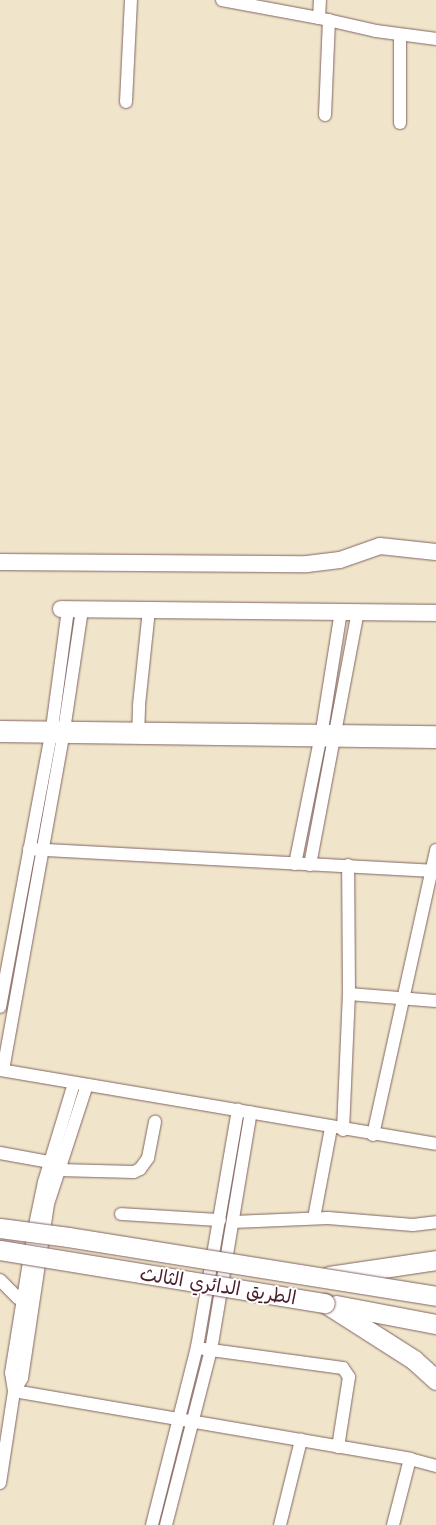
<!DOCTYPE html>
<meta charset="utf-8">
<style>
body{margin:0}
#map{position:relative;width:436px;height:1525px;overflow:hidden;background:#f0e5ca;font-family:"Shantell Sans","Playpen Sans Arabic",sans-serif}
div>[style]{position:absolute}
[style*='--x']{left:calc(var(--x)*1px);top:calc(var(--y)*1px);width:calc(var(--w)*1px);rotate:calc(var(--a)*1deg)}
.roads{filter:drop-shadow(0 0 1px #846463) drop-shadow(0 0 1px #846463)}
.minor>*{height:12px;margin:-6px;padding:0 6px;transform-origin:6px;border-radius:6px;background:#fff}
.major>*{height:16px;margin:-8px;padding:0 8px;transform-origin:8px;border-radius:8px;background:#fff}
.highway>*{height:19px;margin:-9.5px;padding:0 9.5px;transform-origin:9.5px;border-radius:9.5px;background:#fff}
.bridges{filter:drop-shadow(0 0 1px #846463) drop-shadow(0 0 1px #846463)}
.highway-bridge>*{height:19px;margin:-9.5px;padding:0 9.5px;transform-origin:9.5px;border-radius:9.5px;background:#fff}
span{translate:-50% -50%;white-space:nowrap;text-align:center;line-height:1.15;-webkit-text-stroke:4px #fff;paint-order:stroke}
.street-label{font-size:19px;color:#4a1f2b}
</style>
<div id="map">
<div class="roads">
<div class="minor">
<i style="--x:222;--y:0;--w:99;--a:10.5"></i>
<i style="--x:319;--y:18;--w:58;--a:12.8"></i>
<i style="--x:376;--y:31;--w:61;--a:7.6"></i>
<i style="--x:319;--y:18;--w:18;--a:-87"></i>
<i style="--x:400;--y:35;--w:88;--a:90"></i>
<i style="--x:126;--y:102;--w:102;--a:-87.2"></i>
<i style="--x:325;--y:115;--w:95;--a:-87.6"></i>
<i style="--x:0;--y:727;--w:436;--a:0.7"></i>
<i style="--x:0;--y:736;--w:436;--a:0.8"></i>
<i style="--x:138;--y:737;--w:32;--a:-88"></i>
<i style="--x:139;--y:705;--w:96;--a:-84"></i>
<i style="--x:29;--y:849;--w:408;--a:3.1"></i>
<i style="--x:295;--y:864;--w:137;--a:-78.6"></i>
<i style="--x:322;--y:730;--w:121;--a:-80.9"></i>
<i style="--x:310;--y:865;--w:258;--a:-79.3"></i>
<i style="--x:349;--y:994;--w:87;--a:4.6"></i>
<i style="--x:0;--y:1007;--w:284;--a:-79.4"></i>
<i style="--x:52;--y:728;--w:120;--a:-82.3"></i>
<i style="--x:0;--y:1070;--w:442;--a:9.6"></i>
<i style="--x:3;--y:1070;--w:338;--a:-79.8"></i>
<i style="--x:63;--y:737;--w:128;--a:-81.5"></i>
<i style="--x:343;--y:1130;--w:136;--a:-87.5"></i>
<i style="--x:349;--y:994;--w:129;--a:-90.4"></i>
<i style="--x:373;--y:1135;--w:292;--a:-77.5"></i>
<i style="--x:0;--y:1153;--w:51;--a:10.2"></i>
<i style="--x:59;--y:1170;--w:75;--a:1.5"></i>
<i style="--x:134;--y:1172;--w:7;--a:-27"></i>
<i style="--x:140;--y:1169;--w:14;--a:-54"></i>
<i style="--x:148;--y:1158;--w:37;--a:-79"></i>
<i style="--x:121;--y:1214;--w:99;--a:3.5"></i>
<i style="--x:314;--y:1218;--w:92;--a:-79.3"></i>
<i style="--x:233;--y:1222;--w:95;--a:-2.4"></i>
<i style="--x:328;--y:1218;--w:85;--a:4.7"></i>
<i style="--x:413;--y:1225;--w:23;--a:-7"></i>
<i style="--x:0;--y:1280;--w:25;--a:45"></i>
<i style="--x:18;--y:1298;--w:12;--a:20"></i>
<i style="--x:204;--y:1349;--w:140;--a:7.8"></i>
<i style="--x:343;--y:1368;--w:11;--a:56"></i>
<i style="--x:349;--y:1377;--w:71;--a:98.9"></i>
<i style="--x:14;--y:1391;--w:402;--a:9.7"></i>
<i style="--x:410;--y:1459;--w:27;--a:15"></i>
<i style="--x:14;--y:1391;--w:15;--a:-58"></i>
<i style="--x:22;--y:1378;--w:176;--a:-81.5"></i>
<i style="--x:48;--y:1204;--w:125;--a:-71.9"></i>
<i style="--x:0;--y:1483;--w:93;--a:-81.3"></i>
<i style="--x:14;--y:1391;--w:18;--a:-99"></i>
<i style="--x:11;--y:1373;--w:150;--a:-80.8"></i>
<i style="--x:35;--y:1225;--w:44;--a:-78.2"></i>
<i style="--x:44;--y:1182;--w:103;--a:-73.1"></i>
<i style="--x:152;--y:1525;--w:184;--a:-75.8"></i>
<i style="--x:197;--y:1347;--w:241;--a:-80.2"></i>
<i style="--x:166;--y:1525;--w:181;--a:-75.6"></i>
<i style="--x:211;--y:1350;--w:241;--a:-80.5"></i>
<i style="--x:280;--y:1525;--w:88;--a:-76.1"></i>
<i style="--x:393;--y:1525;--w:68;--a:-75.6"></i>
</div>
<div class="major">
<i style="--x:0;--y:562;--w:307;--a:0.4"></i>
<i style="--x:307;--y:564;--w:33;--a:-7"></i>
<i style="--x:340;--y:560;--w:42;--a:-19.3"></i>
<i style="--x:380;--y:546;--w:56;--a:6.1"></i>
<i style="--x:61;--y:609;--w:375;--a:0.6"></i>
</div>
<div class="highway">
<i style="--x:329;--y:1276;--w:108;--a:-8.5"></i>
<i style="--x:325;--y:1303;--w:106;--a:32.6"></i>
<i style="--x:414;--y:1360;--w:30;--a:42"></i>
<i style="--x:336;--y:1305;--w:102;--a:10.8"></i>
</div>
</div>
<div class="bridges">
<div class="highway-bridge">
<i style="--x:0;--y:1228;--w:69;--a:7.5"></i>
<i style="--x:68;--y:1237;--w:373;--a:9.1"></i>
<i style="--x:0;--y:1250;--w:329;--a:9.3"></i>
</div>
</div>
<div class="street-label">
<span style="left:218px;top:1286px;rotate:9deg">الطريق الدائري الثالث</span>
</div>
</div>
